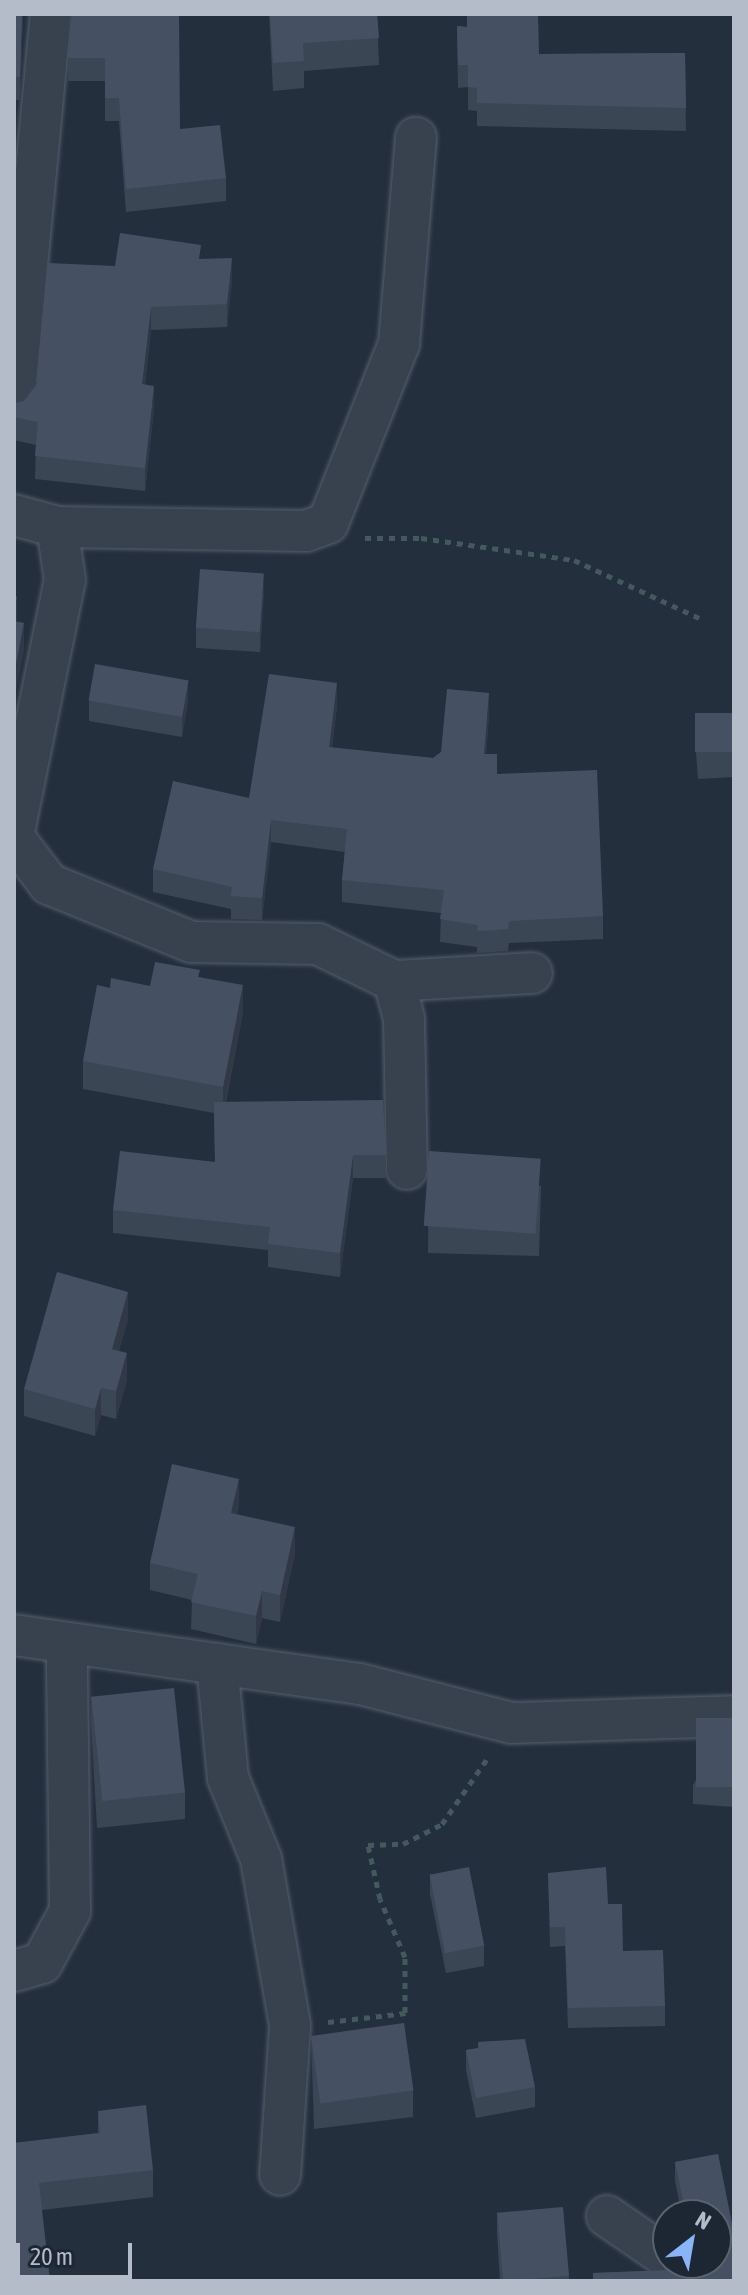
<!DOCTYPE html>
<style>
body{margin:0}
#map{position:relative;width:748px;height:2295px;overflow:hidden;background:#242f3e;font-family:"Asap Condensed",sans-serif}
div>[style]{position:absolute}
[style*='--x']{left:calc(var(--x)*1px);top:calc(var(--y)*1px);width:calc(var(--w)*1px);rotate:calc(var(--a)*1deg)}
.path>*{height:5px;margin-top:-2.5px;transform-origin:0;background:repeating-linear-gradient(90deg,#44595c 0 6px,transparent 0 12px)}
.roads{filter:drop-shadow(0 0 2px #565f6c) drop-shadow(0 0 2px #565f6c)}
.street>*{height:40px;margin:-20px;padding:0 20px;transform-origin:20px;border-radius:20px;background:#38414e}
.wall>*{inset:0;background:#3b4654}
.shaded-wall>*{inset:0;background:#303945}
.building>*{inset:0;background:#455162;transform-origin:0 0}
span{translate:-50% -50%;white-space:nowrap;text-align:center;line-height:1.15;-webkit-text-stroke:8px #1d2633;paint-order:stroke}
.frame{position:absolute;inset:0;border:16px solid #b4bcc9;pointer-events:none}
.north{position:absolute;left:652px;top:2199px;width:80px;height:80px;box-sizing:border-box;background:#1d2633;border:2px solid #59626f;border-radius:50%;rotate:31deg;font-size:22px;font-weight:700;line-height:32px;text-align:center;color:#b4bcc9}
.north::after{content:'';display:block;margin:auto;width:28px;height:36px;background:#8ab4f8;clip-path:polygon(50% 0,100% 100%,50% 72%,0 100%)}
.scale{position:absolute;left:16px;top:2243px;width:116px;height:36px;box-sizing:border-box;border:4px solid #b4bcc9;border-top:0;padding-left:10px;font-size:24px;line-height:28px;white-space:nowrap;color:#b4bcc9;-webkit-text-stroke:6px #1d2633;paint-order:stroke}
</style>
<div id="map">
<div class="path">
<i style="--x:365;--y:538;--w:56;--a:0"></i>
<i style="--x:421;--y:538;--w:155;--a:8.2"></i>
<i style="--x:574;--y:560;--w:138;--a:24.9"></i>
<i style="--x:328;--y:2022;--w:78;--a:-6.7"></i>
<i style="--x:405;--y:2013;--w:56;--a:-90"></i>
<i style="--x:405;--y:1957;--w:63;--a:-113.3"></i>
<i style="--x:380;--y:1899;--w:55;--a:-102.5"></i>
<i style="--x:368;--y:1845;--w:35;--a:-2"></i>
<i style="--x:403;--y:1844;--w:44;--a:-27.1"></i>
<i style="--x:442;--y:1824;--w:83;--a:-55.3"></i>
</div>
<div class="roads">
<div class="street">
<i style="--x:14;--y:404;--w:392;--a:-84.6"></i>
<i style="--x:14;--y:515;--w:45;--a:15.6"></i>
<i style="--x:57;--y:527;--w:249;--a:0.9"></i>
<i style="--x:306;--y:531;--w:23;--a:-20"></i>
<i style="--x:328;--y:523;--w:193;--a:-68.4"></i>
<i style="--x:399;--y:344;--w:207;--a:-85.3"></i>
<i style="--x:14;--y:832;--w:257;--a:-78.6"></i>
<i style="--x:65;--y:580;--w:54;--a:-98.6"></i>
<i style="--x:14;--y:838;--w:58;--a:52.7"></i>
<i style="--x:49;--y:884;--w:153;--a:22.2"></i>
<i style="--x:191;--y:942;--w:127;--a:0.9"></i>
<i style="--x:318;--y:944;--w:85;--a:26"></i>
<i style="--x:394;--y:981;--w:39;--a:75"></i>
<i style="--x:404;--y:1019;--w:150;--a:88.9"></i>
<i style="--x:394;--y:981;--w:138;--a:-3.3"></i>
<i style="--x:14;--y:1635;--w:205;--a:8.1"></i>
<i style="--x:217;--y:1664;--w:115;--a:84.5"></i>
<i style="--x:228;--y:1778;--w:87;--a:67.8"></i>
<i style="--x:261;--y:1859;--w:169;--a:80.1"></i>
<i style="--x:290;--y:2026;--w:149;--a:93.8"></i>
<i style="--x:217;--y:1664;--w:144;--a:8"></i>
<i style="--x:360;--y:1684;--w:157;--a:14.4"></i>
<i style="--x:512;--y:1723;--w:222;--a:-1.8"></i>
<i style="--x:14;--y:1971;--w:29;--a:-16"></i>
<i style="--x:42;--y:1963;--w:59;--a:-61.7"></i>
<i style="--x:70;--y:1911;--w:264;--a:-90.7"></i>
<i style="--x:607;--y:2216;--w:74;--a:34.5"></i>
</div>
</div>
<div class="wall">
<i style="clip-path:polygon(14px 14px,23px 14px,20px 100px,14px 100px)"></i>
<i style="clip-path:polygon(72px 14px,226px 178px,226px 201px,126px 212px,119px 121px,105px 121px,105px 81px,68px 81px,68px 58px)"></i>
<i style="clip-path:polygon(269px 14px,377px 14px,379px 65px,304px 71px,304px 88px,273px 91px)"></i>
<i style="clip-path:polygon(457px 26px,467px 27px,539px 54px,685px 53px,686px 131px,477px 126px,477px 111px,468px 110px,468px 87px,458px 88px)"></i>
<i style="clip-path:polygon(201px 259px,232px 281px,227px 327px,151px 330px,145px 385px,154px 409px,145px 491px,35px 479px,36px 445px,14px 440px,14px 403px,24px 401px,115px 266px)"></i>
<i style="clip-path:polygon(264px 593px,260px 652px,196px 648px,196px 628px)"></i>
<i style="clip-path:polygon(89px 701px,188px 701px,182px 737px,89px 721px)"></i>
<i style="clip-path:polygon(337px 706px,332px 748px,433px 758px,489px 716px,486px 754px,497px 774px,603px 916px,603px 939px,509px 943px,508px 951px,477px 953px,477px 947px,440px 942px,441px 913px,342px 902px,342px 880px,345px 852px,271px 842px,262px 920px,231px 919px,231px 909px,153px 892px,153px 869px,249px 798px)"></i>
<i style="clip-path:polygon(734px 713px,734px 777px,698px 779px,695px 740px,695px 715px)"></i>
<i style="clip-path:polygon(200px 977px,243px 1012px,226px 1102px,386px 1155px,386px 1178px,353px 1178px,340px 1277px,268px 1267px,268px 1250px,113px 1233px,113px 1210px,215px 1162px,214px 1113px,83px 1089px,83px 1061px,110px 988px,150px 986px)"></i>
<i style="clip-path:polygon(429px 1151px,541px 1186px,539px 1256px,428px 1253px)"></i>
<i style="clip-path:polygon(128px 1319px,119px 1351px,127px 1380px,116px 1419px,101px 1415px,95px 1436px,24px 1416px,24px 1389px)"></i>
<i style="clip-path:polygon(239px 1506px,237px 1514px,295px 1554px,280px 1622px,262px 1618px,256px 1644px,191px 1629px,192px 1600px,150px 1590px,150px 1563px)"></i>
<i style="clip-path:polygon(91px 1696px,185px 1792px,185px 1819px,97px 1828px,91px 1723px)"></i>
<i style="clip-path:polygon(734px 1718px,734px 1807px,693px 1804px,693px 1785px)"></i>
<i style="clip-path:polygon(548px 1873px,608px 1904px,623px 1951px,665px 2006px,665px 2026px,568px 2028px,565px 1946px,550px 1947px)"></i>
<i style="clip-path:polygon(430px 1874px,484px 1946px,484px 1966px,446px 1973px,430px 1894px)"></i>
<i style="clip-path:polygon(311px 2035px,413px 2090px,413px 2117px,314px 2129px)"></i>
<i style="clip-path:polygon(478px 2042px,535px 2087px,535px 2107px,476px 2118px,466px 2070px,466px 2050px,478px 2048px)"></i>
<i style="clip-path:polygon(98px 2111px,153px 2170px,153px 2197px,42px 2210px,14px 2143px,98px 2133px)"></i>
<i style="clip-path:polygon(718px 2154px,734px 2234px,734px 2281px,593px 2281px,593px 2273px,693px 2269px,692px 2263px,716px 2263px,716px 2215px,682px 2215px,675px 2181px,675px 2162px)"></i>
<i style="clip-path:polygon(497px 2212px,569px 2276px,569px 2281px,500px 2281px,497px 2232px)"></i>
</div>
<div class="shaded-wall">
<i style="clip-path:polygon(22px 14px,23px 14px,20px 100px,20px 77px)"></i>
<i style="clip-path:polygon(232px 258px,232px 281px,227px 327px,227px 304px)"></i>
<i style="clip-path:polygon(151px 307px,151px 330px,142px 408px,142px 384px)"></i>
<i style="clip-path:polygon(154px 386px,154px 409px,145px 491px,145px 468px)"></i>
<i style="clip-path:polygon(264px 573px,264px 593px,260px 652px,260px 633px)"></i>
<i style="clip-path:polygon(17px 597px,17px 624px,14px 639px,14px 612px)"></i>
<i style="clip-path:polygon(24px 623px,24px 651px,14px 702px,14px 675px)"></i>
<i style="clip-path:polygon(188px 681px,188px 701px,182px 737px,182px 717px)"></i>
<i style="clip-path:polygon(337px 683px,337px 706px,329px 770px,329px 747px)"></i>
<i style="clip-path:polygon(489px 693px,489px 716px,484px 776px,484px 754px)"></i>
<i style="clip-path:polygon(271px 820px,271px 842px,262px 920px,262px 898px)"></i>
<i style="clip-path:polygon(243px 985px,243px 1012px,223px 1114px,223px 1087px)"></i>
<i style="clip-path:polygon(353px 1155px,353px 1178px,340px 1277px,340px 1253px)"></i>
<i style="clip-path:polygon(128px 1292px,128px 1319px,112px 1376px,112px 1349px)"></i>
<i style="clip-path:polygon(127px 1353px,127px 1380px,116px 1419px,116px 1391px)"></i>
<i style="clip-path:polygon(101px 1388px,101px 1415px,95px 1436px,95px 1409px)"></i>
<i style="clip-path:polygon(239px 1479px,239px 1506px,231px 1540px,231px 1513px)"></i>
<i style="clip-path:polygon(295px 1527px,295px 1554px,280px 1622px,280px 1595px)"></i>
<i style="clip-path:polygon(262px 1591px,262px 1618px,256px 1644px,256px 1616px)"></i>
</div>
<div class="building">
<i style="clip-path:polygon(14px 14px,22px 14px,20px 77px,14px 76px)"></i>
<i style="clip-path:polygon(72px 14px,179px 14px,180px 129px,220px 125px,226px 178px,126px 189px,119px 98px,105px 98px,105px 58px,68px 58px)"></i>
<i style="clip-path:polygon(270px 14px,377px 14px,379px 38px,303px 43px,304px 61px,273px 63px)"></i>
<i style="clip-path:polygon(467px 14px,538px 14px,539px 54px,685px 53px,686px 108px,477px 103px,477px 88px,468px 87px,468px 65px,458px 65px,457px 26px,467px 27px)"></i>
<i style="clip-path:polygon(120px 233px,201px 245px,199px 259px,232px 258px,227px 304px,151px 307px,142px 384px,154px 386px,145px 468px,35px 456px,38px 422px,14px 417px,14px 403px,24px 401px,37px 384px,48px 263px,115px 266px)"></i>
<i style="left:200px;top:569px;width:64px;height:59px;rotate:4deg"></i>
<i style="clip-path:polygon(14px 596px,17px 597px,14px 612px)"></i>
<i style="clip-path:polygon(14px 621px,24px 623px,14px 675px)"></i>
<i style="left:95px;top:664px;width:95px;height:37px;rotate:10deg"></i>
<i style="clip-path:polygon(269px 674px,337px 683px,329px 747px,433px 758px,441px 752px,447px 689px,489px 693px,484px 754px,497px 754px,497px 774px,597px 770px,603px 916px,509px 921px,508px 929px,477px 931px,478px 925px,440px 919px,444px 890px,342px 880px,347px 829px,271px 820px,262px 898px,231px 896px,232px 887px,153px 869px,173px 781px,249px 798px)"></i>
<i style="left:734px;top:713px;width:39px;height:39px;rotate:90deg"></i>
<i style="clip-path:polygon(155px 962px,200px 970px,198px 977px,243px 985px,223px 1087px,83px 1061px,97px 985px,110px 988px,111px 978px,150px 986px)"></i>
<i style="clip-path:polygon(383px 1100px,386px 1155px,353px 1155px,340px 1253px,268px 1244px,270px 1227px,113px 1210px,120px 1151px,215px 1162px,214px 1102px)"></i>
<i style="left:429px;top:1151px;width:112px;height:75px;rotate:4deg"></i>
<i style="clip-path:polygon(57px 1272px,128px 1292px,112px 1349px,127px 1353px,116px 1391px,101px 1388px,95px 1409px,24px 1389px)"></i>
<i style="clip-path:polygon(172px 1464px,239px 1479px,231px 1513px,295px 1527px,280px 1595px,262px 1591px,256px 1616px,191px 1602px,198px 1574px,150px 1563px)"></i>
<i style="left:174px;top:1688px;width:105px;height:83px;rotate:84deg"></i>
<i style="left:734px;top:1718px;width:69px;height:38px;rotate:90deg"></i>
<i style="left:469px;top:1867px;width:80px;height:40px;rotate:79deg"></i>
<i style="clip-path:polygon(606px 1867px,608px 1904px,622px 1904px,623px 1951px,663px 1950px,665px 2006px,568px 2008px,565px 1927px,550px 1927px,548px 1873px)"></i>
<i style="left:404px;top:2023px;width:68px;height:94px;rotate:82deg"></i>
<i style="clip-path:polygon(525px 2039px,535px 2087px,476px 2098px,466px 2050px,479px 2048px,478px 2042px)"></i>
<i style="clip-path:polygon(146px 2105px,153px 2170px,39px 2183px,50px 2281px,14px 2281px,14px 2143px,100px 2133px,98px 2111px)"></i>
<i style="clip-path:polygon(718px 2154px,734px 2234px,734px 2281px,593px 2281px,593px 2273px,697px 2269px,696px 2263px,716px 2263px,716px 2215px,686px 2215px,675px 2162px)"></i>
<i style="left:563px;top:2207px;width:69px;height:66px;rotate:85deg"></i>
</div>
<div class="frame"></div>
<div class="north">N</div>
<div class="scale">20 m</div>
</div>
